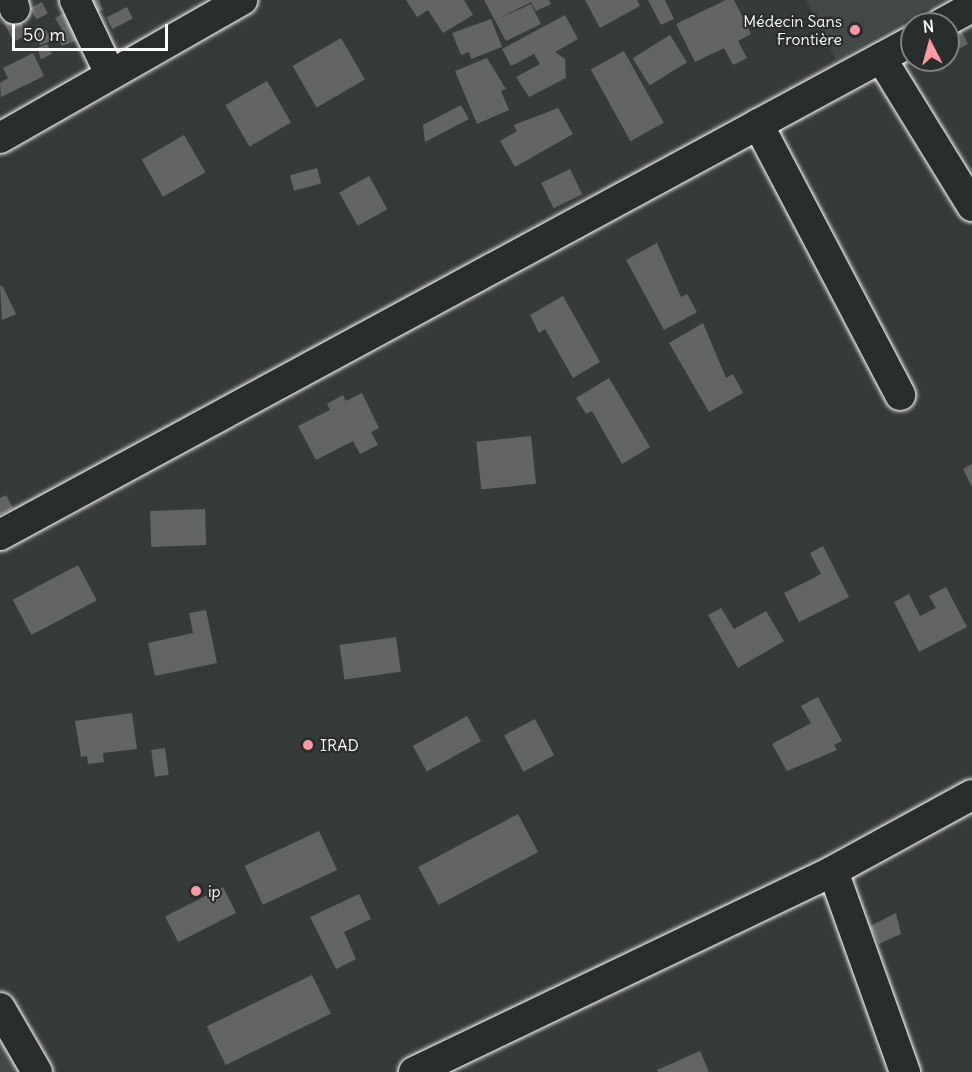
<!DOCTYPE html>
<meta charset="utf-8">
<style>
body{margin:0}
#map{position:relative;width:972px;height:1072px;overflow:hidden;background:#373a3b;font-family:Delius,sans-serif}
div>[style]{position:absolute}
[style*='--x']{left:calc(var(--x)*1px);top:calc(var(--y)*1px);width:calc(var(--w)*1px);rotate:calc(var(--a)*1deg)}
.built>*{inset:0;background:#444748}
.building>*{inset:0;background:#636465;transform-origin:0 0}
.roads{filter:drop-shadow(0 0 2px #fff) drop-shadow(0 0 2px #fff)}
.minor>*{height:30px;margin:-15px;padding:0 15px;transform-origin:15px;border-radius:15px;background:#2a2d2e}
.dots>*{width:16px;height:16px;translate:-50% -50%;box-sizing:border-box;border:3px solid #2a2d2e;border-radius:50%}
span{translate:-50% -50%;white-space:nowrap;text-align:center;line-height:1.15;-webkit-text-stroke:4.5px #2a2d2e;paint-order:stroke}
.poi-label{font-size:16px;color:#fff}
.right{translate:-100% -50%;text-align:right}
.left{translate:0 -50%;text-align:left}
.north{position:absolute;left:900px;top:12px;width:60px;height:60px;box-sizing:border-box;background:#2a2d2e;border:2px solid #7f8182;border-radius:50%;rotate:354deg;font-size:16px;font-weight:700;line-height:24px;text-align:center;color:#fff}
.north::after{content:'';display:block;margin:auto;width:21px;height:27px;background:#ff9aa2;clip-path:polygon(50% 0,100% 100%,50% 72%,0 100%)}
.scale{position:absolute;left:12px;top:24px;width:156px;height:27px;box-sizing:border-box;border:3px solid #fff;border-top:0;padding-left:8px;font-size:18px;line-height:21px;white-space:nowrap;color:#fff;-webkit-text-stroke:4px #2a2d2e;paint-order:stroke}
</style>
<div id="map">
<div class="built">
<i style="clip-path:polygon(806px 0,943px 0,836px 60px)"></i>
<i style="clip-path:polygon(0 1033px,22px 1072px,0 1072px)"></i>
</div>
<div class="building">
<i style="clip-path:polygon(82px 0,99px 0,103px 10px,87px 15px)"></i>
<i style="clip-path:polygon(406px 0,464px 0,473px 15px,443px 33px,428px 10px,417px 17px)"></i>
<i style="clip-path:polygon(484px 0,549px 0,551px 4px,536px 11px,531px 2px,498px 19px,531px 4px,541px 24px,506px 41px)"></i>
<i style="clip-path:polygon(585px 0,637px 0,640px 6px,600px 28px)"></i>
<i style="clip-path:polygon(648px 0,665px 0,674px 19px,661px 25px)"></i>
<i style="clip-path:polygon(726px 0,734px 0,751px 34px,738px 41px,747px 58px,733px 65px,724px 48px,695px 62px,676px 24px)"></i>
<i style="left:42px;top:2px;width:13px;height:13px;rotate:63deg"></i>
<i style="left:127px;top:7px;width:13px;height:23px;rotate:63deg"></i>
<i style="clip-path:polygon(65px 12px,81px 39px,62px 46px,59px 39px,65px 35px,55px 18px)"></i>
<i style="clip-path:polygon(565px 15px,578px 39px,555px 52px,565px 59px,566px 78px,529px 97px,516px 77px,540px 64px,534px 54px,511px 66px,502px 49px)"></i>
<i style="left:17px;top:16px;width:21px;height:15px;rotate:61deg"></i>
<i style="clip-path:polygon(491px 19px,502px 47px,471px 59px,469px 52px,461px 55px,452px 33px)"></i>
<i style="clip-path:polygon(46px 30px,51px 41px,40px 45px,35px 34px)"></i>
<i style="clip-path:polygon(961px 30px,968px 44px,948px 54px,948px 37px)"></i>
<i style="left:670px;top:35px;width:32px;height:44px;rotate:58deg"></i>
<i style="left:341px;top:38px;width:48px;height:56px;rotate:60deg"></i>
<i style="clip-path:polygon(47px 44px,52px 54px,41px 59px,37px 48px)"></i>
<i style="left:624px;top:51px;width:82px;height:38px;rotate:61deg"></i>
<i style="clip-path:polygon(33px 53px,44px 76px,1px 97px,0 83px,8px 78px,3px 68px)"></i>
<i style="clip-path:polygon(487px 58px,506px 89px,501px 91px,509px 110px,477px 124px,455px 71px)"></i>
<i style="left:267px;top:81px;width:48px;height:48px;rotate:60deg"></i>
<i style="clip-path:polygon(461px 105px,469px 119px,425px 142px,423px 125px)"></i>
<i style="clip-path:polygon(558px 108px,573px 134px,515px 167px,500px 141px,517px 131px,514px 125px)"></i>
<i style="left:184px;top:135px;width:43px;height:49px;rotate:60deg"></i>
<i style="left:317px;top:168px;width:16px;height:28px;rotate:75deg"></i>
<i style="left:570px;top:169px;width:28px;height:32px;rotate:64deg"></i>
<i style="left:369px;top:176px;width:38px;height:34px;rotate:61deg"></i>
<i style="clip-path:polygon(657px 243px,681px 297px,687px 294px,697px 312px,664px 330px,626px 260px)"></i>
<i style="clip-path:polygon(2px 285px,16px 314px,2px 320px,0 286px)"></i>
<i style="clip-path:polygon(563px 296px,600px 362px,573px 378px,545px 329px,539px 333px,530px 315px)"></i>
<i style="clip-path:polygon(703px 323px,726px 378px,733px 374px,743px 393px,709px 412px,669px 343px)"></i>
<i style="clip-path:polygon(609px 378px,650px 447px,622px 464px,592px 411px,586px 414px,576px 398px)"></i>
<i style="clip-path:polygon(362px 393px,379px 428px,371px 432px,378px 445px,360px 454px,353px 441px,316px 460px,298px 426px,330px 410px,327px 404px,343px 395px,346px 401px)"></i>
<i style="left:531px;top:436px;width:48px;height:55px;rotate:84deg"></i>
<i style="clip-path:polygon(972px 464px,972px 487px,963px 469px)"></i>
<i style="clip-path:polygon(6px 495px,13px 508px,0 515px,0 498px)"></i>
<i style="left:205px;top:509px;width:36px;height:55px;rotate:88deg"></i>
<i style="clip-path:polygon(823px 546px,849px 597px,799px 622px,784px 593px,821px 574px,810px 553px)"></i>
<i style="left:78px;top:565px;width:40px;height:74px;rotate:62deg"></i>
<i style="clip-path:polygon(946px 587px,967px 627px,919px 652px,894px 602px,909px 594px,920px 616px,936px 608px,929px 596px)"></i>
<i style="clip-path:polygon(721px 608px,734px 629px,766px 611px,784px 641px,738px 668px,708px 615px)"></i>
<i style="clip-path:polygon(206px 610px,217px 663px,155px 676px,148px 643px,193px 633px,189px 613px)"></i>
<i style="left:396px;top:637px;width:35px;height:57px;rotate:82deg"></i>
<i style="clip-path:polygon(818px 697px,842px 741px,834px 745px,837px 750px,787px 771px,772px 744px,811px 723px,801px 706px)"></i>
<i style="clip-path:polygon(132px 713px,137px 749px,103px 753px,104px 762px,88px 764px,87px 756px,81px 757px,75px 721px)"></i>
<i style="left:467px;top:716px;width:29px;height:62px;rotate:61deg"></i>
<i style="left:535px;top:719px;width:41px;height:35px;rotate:62deg"></i>
<i style="left:165px;top:748px;width:27px;height:14px;rotate:82deg"></i>
<i style="left:518px;top:814px;width:43px;height:113px;rotate:62deg"></i>
<i style="left:319px;top:831px;width:43px;height:82px;rotate:65deg"></i>
<i style="left:223px;top:887px;width:29px;height:65px;rotate:63deg"></i>
<i style="clip-path:polygon(359px 894px,371px 919px,344px 932px,356px 959px,336px 969px,310px 917px)"></i>
<i style="clip-path:polygon(896px 913px,901px 934px,879px 944px,870px 926px)"></i>
<i style="left:312px;top:975px;width:43px;height:117px;rotate:64deg"></i>
<i style="clip-path:polygon(700px 1051px,709px 1072px,658px 1072px,657px 1070px)"></i>
</div>
<div class="roads">
<div class="minor">
<i style="--x:12;--y:0;--w:9;--a:72"></i>
<i style="--x:75;--y:0;--w:82;--a:64.7"></i>
<i style="--x:941;--y:24;--w:35;--a:-29"></i>
<i style="--x:881;--y:58;--w:174;--a:58.4"></i>
<i style="--x:758;--y:124;--w:306;--a:62.3"></i>
<i style="--x:0;--y:138;--w:279;--a:-29.7"></i>
<i style="--x:0;--y:535;--w:1037;--a:-28.44"></i>
<i style="--x:833;--y:871;--w:214;--a:70.3"></i>
<i style="--x:0;--y:1008;--w:74;--a:60"></i>
<i style="--x:414;--y:1072;--w:465;--a:-25.6"></i>
<i style="--x:833;--y:871;--w:158;--a:-28.7"></i>
</div>
</div>
<div class="dots">
<i style="left:855px;top:30px;background:#ff9aa2"></i>
<i style="left:308px;top:745px;background:#ff9aa2"></i>
<i style="left:196px;top:891px;background:#ff9aa2"></i>
</div>
<div class="poi-label">
<span class="right" style="left:842px;top:30px">Médecin Sans<br>Frontière</span>
<span class="left" style="left:320px;top:745px">IRAD</span>
<span class="left" style="left:208px;top:891px">ip</span>
</div>
<div class="north">N</div>
<div class="scale">50 m</div>
</div>
